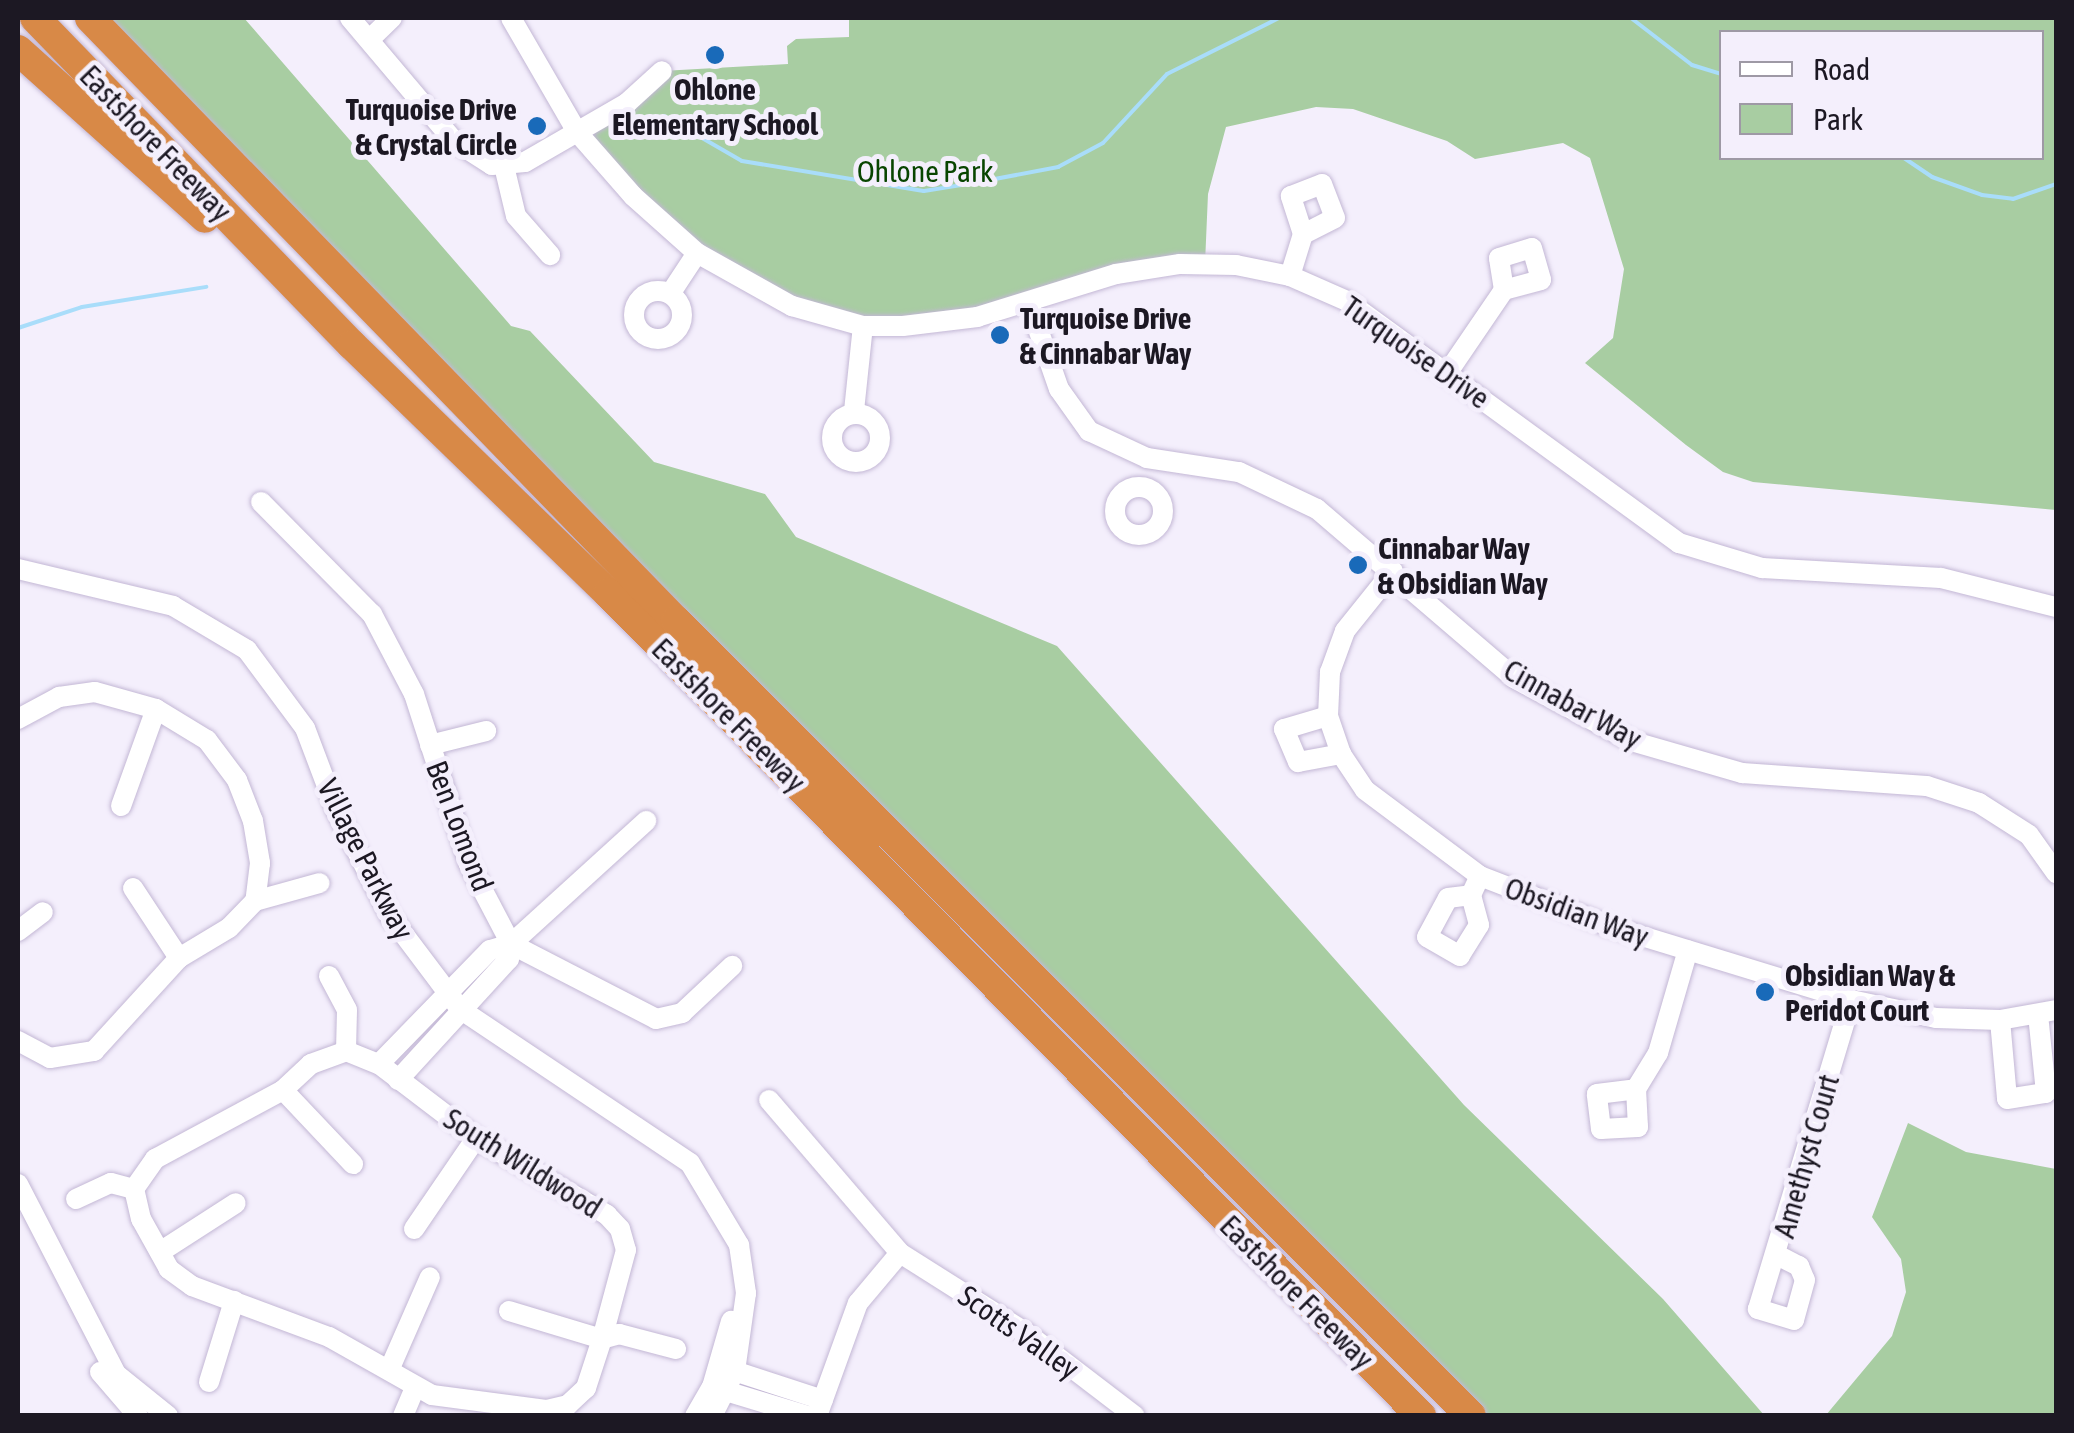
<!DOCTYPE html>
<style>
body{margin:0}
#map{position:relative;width:2074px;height:1433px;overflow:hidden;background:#f4effc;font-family:"Asap Condensed",sans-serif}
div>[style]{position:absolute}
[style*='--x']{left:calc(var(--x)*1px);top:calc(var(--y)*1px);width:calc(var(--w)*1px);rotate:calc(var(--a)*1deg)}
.green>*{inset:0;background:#a8cda2}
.stream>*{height:4px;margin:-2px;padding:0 2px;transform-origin:2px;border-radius:2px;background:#a9ddfa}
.roads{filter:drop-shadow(0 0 2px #c3b7d5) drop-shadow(0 0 2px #c3b7d5)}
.minor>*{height:20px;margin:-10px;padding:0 10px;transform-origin:10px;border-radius:10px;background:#fff}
.minor>.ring{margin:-10px;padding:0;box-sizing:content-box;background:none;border:20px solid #fff;border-radius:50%}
.highway>*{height:30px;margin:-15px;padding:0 15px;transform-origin:15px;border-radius:15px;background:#d88947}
.dots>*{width:28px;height:28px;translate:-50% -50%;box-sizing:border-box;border:5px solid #f4effc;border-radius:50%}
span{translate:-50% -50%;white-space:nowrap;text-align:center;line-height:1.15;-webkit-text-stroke:10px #f4effc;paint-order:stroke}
.poi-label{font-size:30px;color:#1c1823;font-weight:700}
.right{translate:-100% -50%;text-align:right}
.left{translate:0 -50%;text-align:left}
.street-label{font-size:30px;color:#1c1823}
.park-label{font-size:30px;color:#084500}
.frame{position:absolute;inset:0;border:20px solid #1c1823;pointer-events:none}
.legend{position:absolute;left:1719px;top:30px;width:325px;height:130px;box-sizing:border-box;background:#f4effc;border:2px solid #9e99a5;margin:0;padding:12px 18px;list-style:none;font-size:30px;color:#1c1823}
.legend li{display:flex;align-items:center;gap:20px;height:50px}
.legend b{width:50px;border:2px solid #9e99a5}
</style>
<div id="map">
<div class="green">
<i style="clip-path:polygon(90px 18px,244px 18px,511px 326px,530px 331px,654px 462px,765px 494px,796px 537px,1057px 646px,1464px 1105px,1663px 1299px,1764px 1415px,1471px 1415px)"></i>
<i style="clip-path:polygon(evenodd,849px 18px,2056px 18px,2056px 510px,1753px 482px,1723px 472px,1686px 445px,1585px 363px,1613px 338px,1624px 269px,1590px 158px,1563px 143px,1475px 159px,1447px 141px,1353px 109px,1316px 107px,1226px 127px,1208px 194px,1205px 264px,1029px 303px,863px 326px,733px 277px,577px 133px,662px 71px,788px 64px,787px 46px,796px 39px,849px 37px,849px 18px,1722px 32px,2042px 32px,2042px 158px,1722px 158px,1722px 32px)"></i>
<i style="clip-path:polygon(1908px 1123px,1966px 1152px,2056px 1169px,2056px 1415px,1826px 1415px,1892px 1336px,1906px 1292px,1901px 1259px,1872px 1217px)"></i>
</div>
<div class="stream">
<i style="--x:1631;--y:18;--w:77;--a:37.6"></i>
<i style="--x:1692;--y:65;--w:31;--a:17"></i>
<i style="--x:664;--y:116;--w:90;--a:30"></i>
<i style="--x:742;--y:161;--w:184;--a:9.4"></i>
<i style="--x:924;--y:191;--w:39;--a:-9"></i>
<i style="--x:963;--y:185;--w:97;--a:-10.7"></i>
<i style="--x:1058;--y:167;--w:51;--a:-28.1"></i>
<i style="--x:1103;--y:143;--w:94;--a:-47.2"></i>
<i style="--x:1167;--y:74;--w:125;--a:-26.6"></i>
<i style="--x:1904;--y:158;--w:34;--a:34"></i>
<i style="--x:1932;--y:177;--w:53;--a:19.8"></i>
<i style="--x:1982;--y:195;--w:31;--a:7"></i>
<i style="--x:2013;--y:199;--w:46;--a:-19.2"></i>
<i style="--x:18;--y:328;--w:67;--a:-18.2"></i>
<i style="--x:82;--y:307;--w:126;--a:-9.2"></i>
</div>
<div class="roads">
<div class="minor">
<i style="--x:350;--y:18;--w:160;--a:49.8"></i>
<i style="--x:453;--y:140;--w:46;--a:32.7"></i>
<i style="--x:492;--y:165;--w:33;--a:-5"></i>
<i style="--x:525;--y:162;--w:118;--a:-30"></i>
<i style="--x:627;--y:103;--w:47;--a:-42.4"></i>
<i style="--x:511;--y:18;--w:132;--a:59.9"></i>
<i style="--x:577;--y:132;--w:85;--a:48.8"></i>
<i style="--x:633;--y:196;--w:86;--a:41.7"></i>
<i style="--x:697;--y:253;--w:109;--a:29.2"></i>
<i style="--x:792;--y:306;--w:74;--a:15.7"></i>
<i style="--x:863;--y:326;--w:40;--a:0"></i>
<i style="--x:903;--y:326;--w:75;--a:-6.9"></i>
<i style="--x:977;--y:317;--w:145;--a:-17.2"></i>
<i style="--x:1116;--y:274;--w:65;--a:-8.9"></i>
<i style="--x:1180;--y:264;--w:56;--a:1"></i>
<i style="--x:1236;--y:265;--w:55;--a:11.5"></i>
<i style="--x:1290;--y:276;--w:62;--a:23.7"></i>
<i style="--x:1347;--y:301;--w:411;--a:36.1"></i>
<i style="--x:1679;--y:543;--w:87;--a:16.8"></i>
<i style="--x:1762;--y:568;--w:179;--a:3.2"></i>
<i style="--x:1941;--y:578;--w:119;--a:14.2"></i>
<i style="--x:371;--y:38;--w:29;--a:-44"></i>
<i style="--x:504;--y:166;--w:51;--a:76.5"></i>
<i style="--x:516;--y:216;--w:52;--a:48.9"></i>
<i style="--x:1290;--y:276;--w:44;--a:-72.8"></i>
<i style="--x:1303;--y:234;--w:40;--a:-108"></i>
<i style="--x:1291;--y:196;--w:33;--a:-21"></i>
<i style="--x:1322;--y:184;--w:36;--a:69"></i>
<i style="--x:1335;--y:218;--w:36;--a:153"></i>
<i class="ring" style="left:634px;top:291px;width:28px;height:28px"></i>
<i style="--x:672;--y:291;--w:45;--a:-56.7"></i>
<i style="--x:1029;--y:303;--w:91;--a:70.8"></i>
<i style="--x:1059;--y:389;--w:52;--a:54.5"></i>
<i style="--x:1089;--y:431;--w:64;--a:25"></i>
<i style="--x:1147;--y:458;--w:93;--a:8.7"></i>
<i style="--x:1239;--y:472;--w:86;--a:25.4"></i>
<i style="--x:1317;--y:509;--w:260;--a:40.6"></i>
<i style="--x:1514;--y:678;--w:133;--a:28.3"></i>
<i style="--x:1631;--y:741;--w:116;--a:16.1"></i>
<i style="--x:1742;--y:773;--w:185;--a:4"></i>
<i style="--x:1927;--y:786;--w:55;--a:18.1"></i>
<i style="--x:1979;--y:803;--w:59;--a:32.6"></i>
<i style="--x:2029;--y:835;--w:47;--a:54.6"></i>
<i style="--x:1448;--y:372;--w:99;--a:-55.7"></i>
<i style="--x:1504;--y:290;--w:32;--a:-99"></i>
<i style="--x:1499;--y:258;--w:34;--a:-17"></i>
<i style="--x:1532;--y:248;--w:33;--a:74"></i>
<i style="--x:1541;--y:280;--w:38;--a:165"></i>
<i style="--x:854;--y:411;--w:85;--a:-84"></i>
<i class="ring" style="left:832px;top:414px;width:28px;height:28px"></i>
<i class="ring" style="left:1115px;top:487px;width:28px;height:28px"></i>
<i style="--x:261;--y:502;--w:158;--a:45.3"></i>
<i style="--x:372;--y:614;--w:90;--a:62.3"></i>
<i style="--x:414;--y:694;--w:179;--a:72.1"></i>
<i style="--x:469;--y:864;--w:90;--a:62.3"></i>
<i style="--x:511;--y:944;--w:163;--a:27.3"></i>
<i style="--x:656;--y:1019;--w:27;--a:-13"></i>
<i style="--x:682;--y:1013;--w:69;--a:-43.2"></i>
<i style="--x:18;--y:569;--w:159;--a:13.4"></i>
<i style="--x:173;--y:606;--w:86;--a:30.7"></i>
<i style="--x:247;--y:650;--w:97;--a:53.4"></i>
<i style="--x:305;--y:728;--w:88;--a:69.3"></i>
<i style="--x:336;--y:810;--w:119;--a:63"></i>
<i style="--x:390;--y:916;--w:116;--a:53"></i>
<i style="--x:460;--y:1009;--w:277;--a:33.8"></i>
<i style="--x:690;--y:1163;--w:96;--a:59.1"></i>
<i style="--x:739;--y:1245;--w:49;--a:81.7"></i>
<i style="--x:746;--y:1293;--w:79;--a:98"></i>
<i style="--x:735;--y:1371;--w:51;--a:117.1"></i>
<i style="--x:1393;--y:571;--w:77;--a:128.7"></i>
<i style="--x:1345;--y:631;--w:44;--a:110.1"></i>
<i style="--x:1330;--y:672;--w:44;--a:92.6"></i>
<i style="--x:1328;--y:716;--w:40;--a:71.1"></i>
<i style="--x:1341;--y:754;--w:43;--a:56.3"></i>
<i style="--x:1365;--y:790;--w:144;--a:36.8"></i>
<i style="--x:1480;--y:876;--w:138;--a:21.2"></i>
<i style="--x:1609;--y:926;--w:253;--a:17"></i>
<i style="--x:1851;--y:1000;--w:87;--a:12"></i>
<i style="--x:1936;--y:1018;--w:64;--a:1.8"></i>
<i style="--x:2000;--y:1020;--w:57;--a:-10.1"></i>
<i style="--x:1328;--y:716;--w:46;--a:163.5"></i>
<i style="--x:1284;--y:729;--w:36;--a:67"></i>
<i style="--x:1298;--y:762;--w:44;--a:-10.5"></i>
<i style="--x:18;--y:719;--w:47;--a:-28.2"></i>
<i style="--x:59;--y:697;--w:36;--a:-8"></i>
<i style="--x:95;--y:692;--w:63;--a:15.6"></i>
<i style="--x:156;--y:709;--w:60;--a:31.3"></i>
<i style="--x:207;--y:740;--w:50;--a:53.1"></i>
<i style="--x:237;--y:780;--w:44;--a:68.7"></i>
<i style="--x:253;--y:821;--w:43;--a:80.5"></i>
<i style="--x:260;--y:863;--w:38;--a:97"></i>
<i style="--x:430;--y:745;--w:58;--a:-14"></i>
<i style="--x:121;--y:806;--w:103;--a:-70.2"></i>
<i style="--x:133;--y:888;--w:84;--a:56.7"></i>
<i style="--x:1471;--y:895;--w:31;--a:75"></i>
<i style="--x:1479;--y:925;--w:36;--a:122"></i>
<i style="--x:1460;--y:956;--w:38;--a:-150"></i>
<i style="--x:1427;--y:937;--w:44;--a:-61.7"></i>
<i style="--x:1448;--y:898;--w:23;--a:-7"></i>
<i style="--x:1471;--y:895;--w:21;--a:-65"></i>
<i style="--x:18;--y:931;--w:31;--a:-37"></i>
<i style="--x:329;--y:976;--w:38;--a:62"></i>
<i style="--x:347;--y:1010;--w:41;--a:91.4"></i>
<i style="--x:2000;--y:1020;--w:79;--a:84.9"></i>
<i style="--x:2007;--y:1099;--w:39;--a:-9"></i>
<i style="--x:2046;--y:1093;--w:79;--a:-95.8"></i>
<i style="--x:18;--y:1041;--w:36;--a:28"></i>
<i style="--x:50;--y:1058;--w:45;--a:-9"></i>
<i style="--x:94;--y:1051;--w:126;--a:-47.6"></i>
<i style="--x:179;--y:958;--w:58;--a:-31"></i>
<i style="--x:229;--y:928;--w:37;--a:-46"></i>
<i style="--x:255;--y:901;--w:67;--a:-15.5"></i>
<i style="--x:346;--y:1051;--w:35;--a:22"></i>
<i style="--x:379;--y:1064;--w:122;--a:37.3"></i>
<i style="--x:476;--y:1138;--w:152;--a:30.4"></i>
<i style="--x:607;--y:1215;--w:19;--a:47"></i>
<i style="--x:620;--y:1229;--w:22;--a:74"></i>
<i style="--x:626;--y:1250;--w:92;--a:105.1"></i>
<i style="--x:602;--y:1339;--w:52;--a:108.1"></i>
<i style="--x:586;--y:1388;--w:25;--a:137"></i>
<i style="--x:568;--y:1405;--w:23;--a:167"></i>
<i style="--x:546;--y:1410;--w:115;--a:-172.5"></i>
<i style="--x:432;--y:1395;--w:118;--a:-150.6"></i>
<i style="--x:329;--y:1337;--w:146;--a:-159.6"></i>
<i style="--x:192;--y:1286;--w:29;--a:-144"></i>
<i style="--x:169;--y:1269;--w:57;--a:-119.2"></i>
<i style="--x:141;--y:1219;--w:31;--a:-103"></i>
<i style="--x:134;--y:1189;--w:37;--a:-55"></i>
<i style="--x:155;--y:1159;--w:145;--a:-28.3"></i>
<i style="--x:283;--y:1090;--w:38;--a:-43"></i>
<i style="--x:311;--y:1064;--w:37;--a:-20"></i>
<i style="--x:379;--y:1064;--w:159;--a:-45.8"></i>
<i style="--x:490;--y:950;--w:22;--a:-16"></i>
<i style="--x:511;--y:944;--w:183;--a:-42.3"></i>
<i style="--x:398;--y:1080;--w:164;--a:-47.5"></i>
<i style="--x:509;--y:959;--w:15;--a:-82"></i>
<i style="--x:1636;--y:1089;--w:38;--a:87"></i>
<i style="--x:1638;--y:1127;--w:37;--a:177"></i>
<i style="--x:1601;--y:1129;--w:35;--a:-97"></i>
<i style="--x:1597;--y:1094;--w:39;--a:-7"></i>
<i style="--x:1636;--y:1089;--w:42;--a:-58.6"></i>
<i style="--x:1658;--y:1053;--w:107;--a:-73.8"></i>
<i style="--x:283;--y:1090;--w:102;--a:46.6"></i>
<i style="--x:769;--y:1100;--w:201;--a:49.4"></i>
<i style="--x:900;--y:1253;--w:148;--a:32.3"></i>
<i style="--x:1025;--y:1332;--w:138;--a:37.4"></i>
<i style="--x:18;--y:1184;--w:214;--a:62.7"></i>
<i style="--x:116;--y:1374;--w:67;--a:38.9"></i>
<i style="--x:76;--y:1199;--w:38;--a:-25"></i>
<i style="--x:111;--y:1183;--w:24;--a:15"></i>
<i style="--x:414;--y:1229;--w:110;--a:-55.7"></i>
<i style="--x:160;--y:1252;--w:90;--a:-32.8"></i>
<i style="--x:1777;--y:1255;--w:25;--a:27"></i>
<i style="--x:1799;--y:1266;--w:15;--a:67"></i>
<i style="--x:1805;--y:1280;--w:41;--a:105.4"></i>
<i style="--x:1794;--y:1320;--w:38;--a:-163"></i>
<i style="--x:1758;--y:1309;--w:323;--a:-73.2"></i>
<i style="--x:509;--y:1311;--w:97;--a:16.8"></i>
<i style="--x:602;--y:1339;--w:18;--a:-16"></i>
<i style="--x:619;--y:1334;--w:59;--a:14.7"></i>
<i style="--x:390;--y:1368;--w:99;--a:-66.3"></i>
<i style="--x:725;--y:1368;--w:103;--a:18.1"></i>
<i style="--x:100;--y:1372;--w:58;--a:49.2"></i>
<i style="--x:209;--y:1382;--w:85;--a:-72.8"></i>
<i style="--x:719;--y:1389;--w:93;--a:16.9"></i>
<i style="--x:403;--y:1416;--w:30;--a:-67"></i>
<i style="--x:695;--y:1416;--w:34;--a:-60"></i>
<i style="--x:712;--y:1387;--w:69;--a:-73.9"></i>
<i style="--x:817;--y:1416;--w:120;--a:-70.1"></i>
<i style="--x:858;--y:1303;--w:65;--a:-50"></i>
</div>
<div class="highway">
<i style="--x:35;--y:18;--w:455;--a:45.9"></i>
<i style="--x:352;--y:345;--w:356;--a:44.1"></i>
<i style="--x:608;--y:593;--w:1157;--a:45.35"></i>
<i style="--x:90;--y:18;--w:841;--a:45.82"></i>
<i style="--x:676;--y:621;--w:1124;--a:45"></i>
<i style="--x:18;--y:50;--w:251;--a:41.9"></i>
</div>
</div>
<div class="dots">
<i style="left:715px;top:55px;background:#196ab9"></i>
<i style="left:537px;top:126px;background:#196ab9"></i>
<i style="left:1000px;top:335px;background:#196ab9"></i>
<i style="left:1358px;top:565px;background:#196ab9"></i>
<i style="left:1765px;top:992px;background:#196ab9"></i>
</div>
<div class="poi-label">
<span style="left:715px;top:106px">Ohlone<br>Elementary School</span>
<span class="right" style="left:517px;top:126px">Turquoise Drive<br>&amp; Crystal Circle</span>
<span class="left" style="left:1020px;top:335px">Turquoise Drive<br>&amp; Cinnabar Way</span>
<span class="left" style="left:1378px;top:565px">Cinnabar Way<br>&amp; Obsidian Way</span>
<span class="left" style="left:1785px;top:992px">Obsidian Way &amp;<br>Peridot Court</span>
</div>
<div class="street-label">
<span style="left:156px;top:143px;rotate:46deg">Eastshore Freeway</span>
<span style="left:1416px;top:352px;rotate:35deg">Turquoise Drive</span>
<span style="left:1573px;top:704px;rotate:29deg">Cinnabar Way</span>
<span style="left:729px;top:715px;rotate:45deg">Eastshore Freeway</span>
<span style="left:460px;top:826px;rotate:69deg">Ben Lomond</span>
<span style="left:366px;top:859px;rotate:63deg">Village Parkway</span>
<span style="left:1577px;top:912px;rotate:20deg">Obsidian Way</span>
<span style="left:1806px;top:1156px;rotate:-74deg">Amethyst Court</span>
<span style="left:523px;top:1163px;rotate:32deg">South Wildwood</span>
<span style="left:1297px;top:1292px;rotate:45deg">Eastshore Freeway</span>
<span style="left:1019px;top:1332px;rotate:35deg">Scotts Valley</span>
</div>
<div class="park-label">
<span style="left:925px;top:171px">Ohlone Park</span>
</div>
<div class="frame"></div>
<ul class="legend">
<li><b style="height:12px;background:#fff"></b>Road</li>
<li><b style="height:28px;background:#a8cda2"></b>Park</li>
</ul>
</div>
